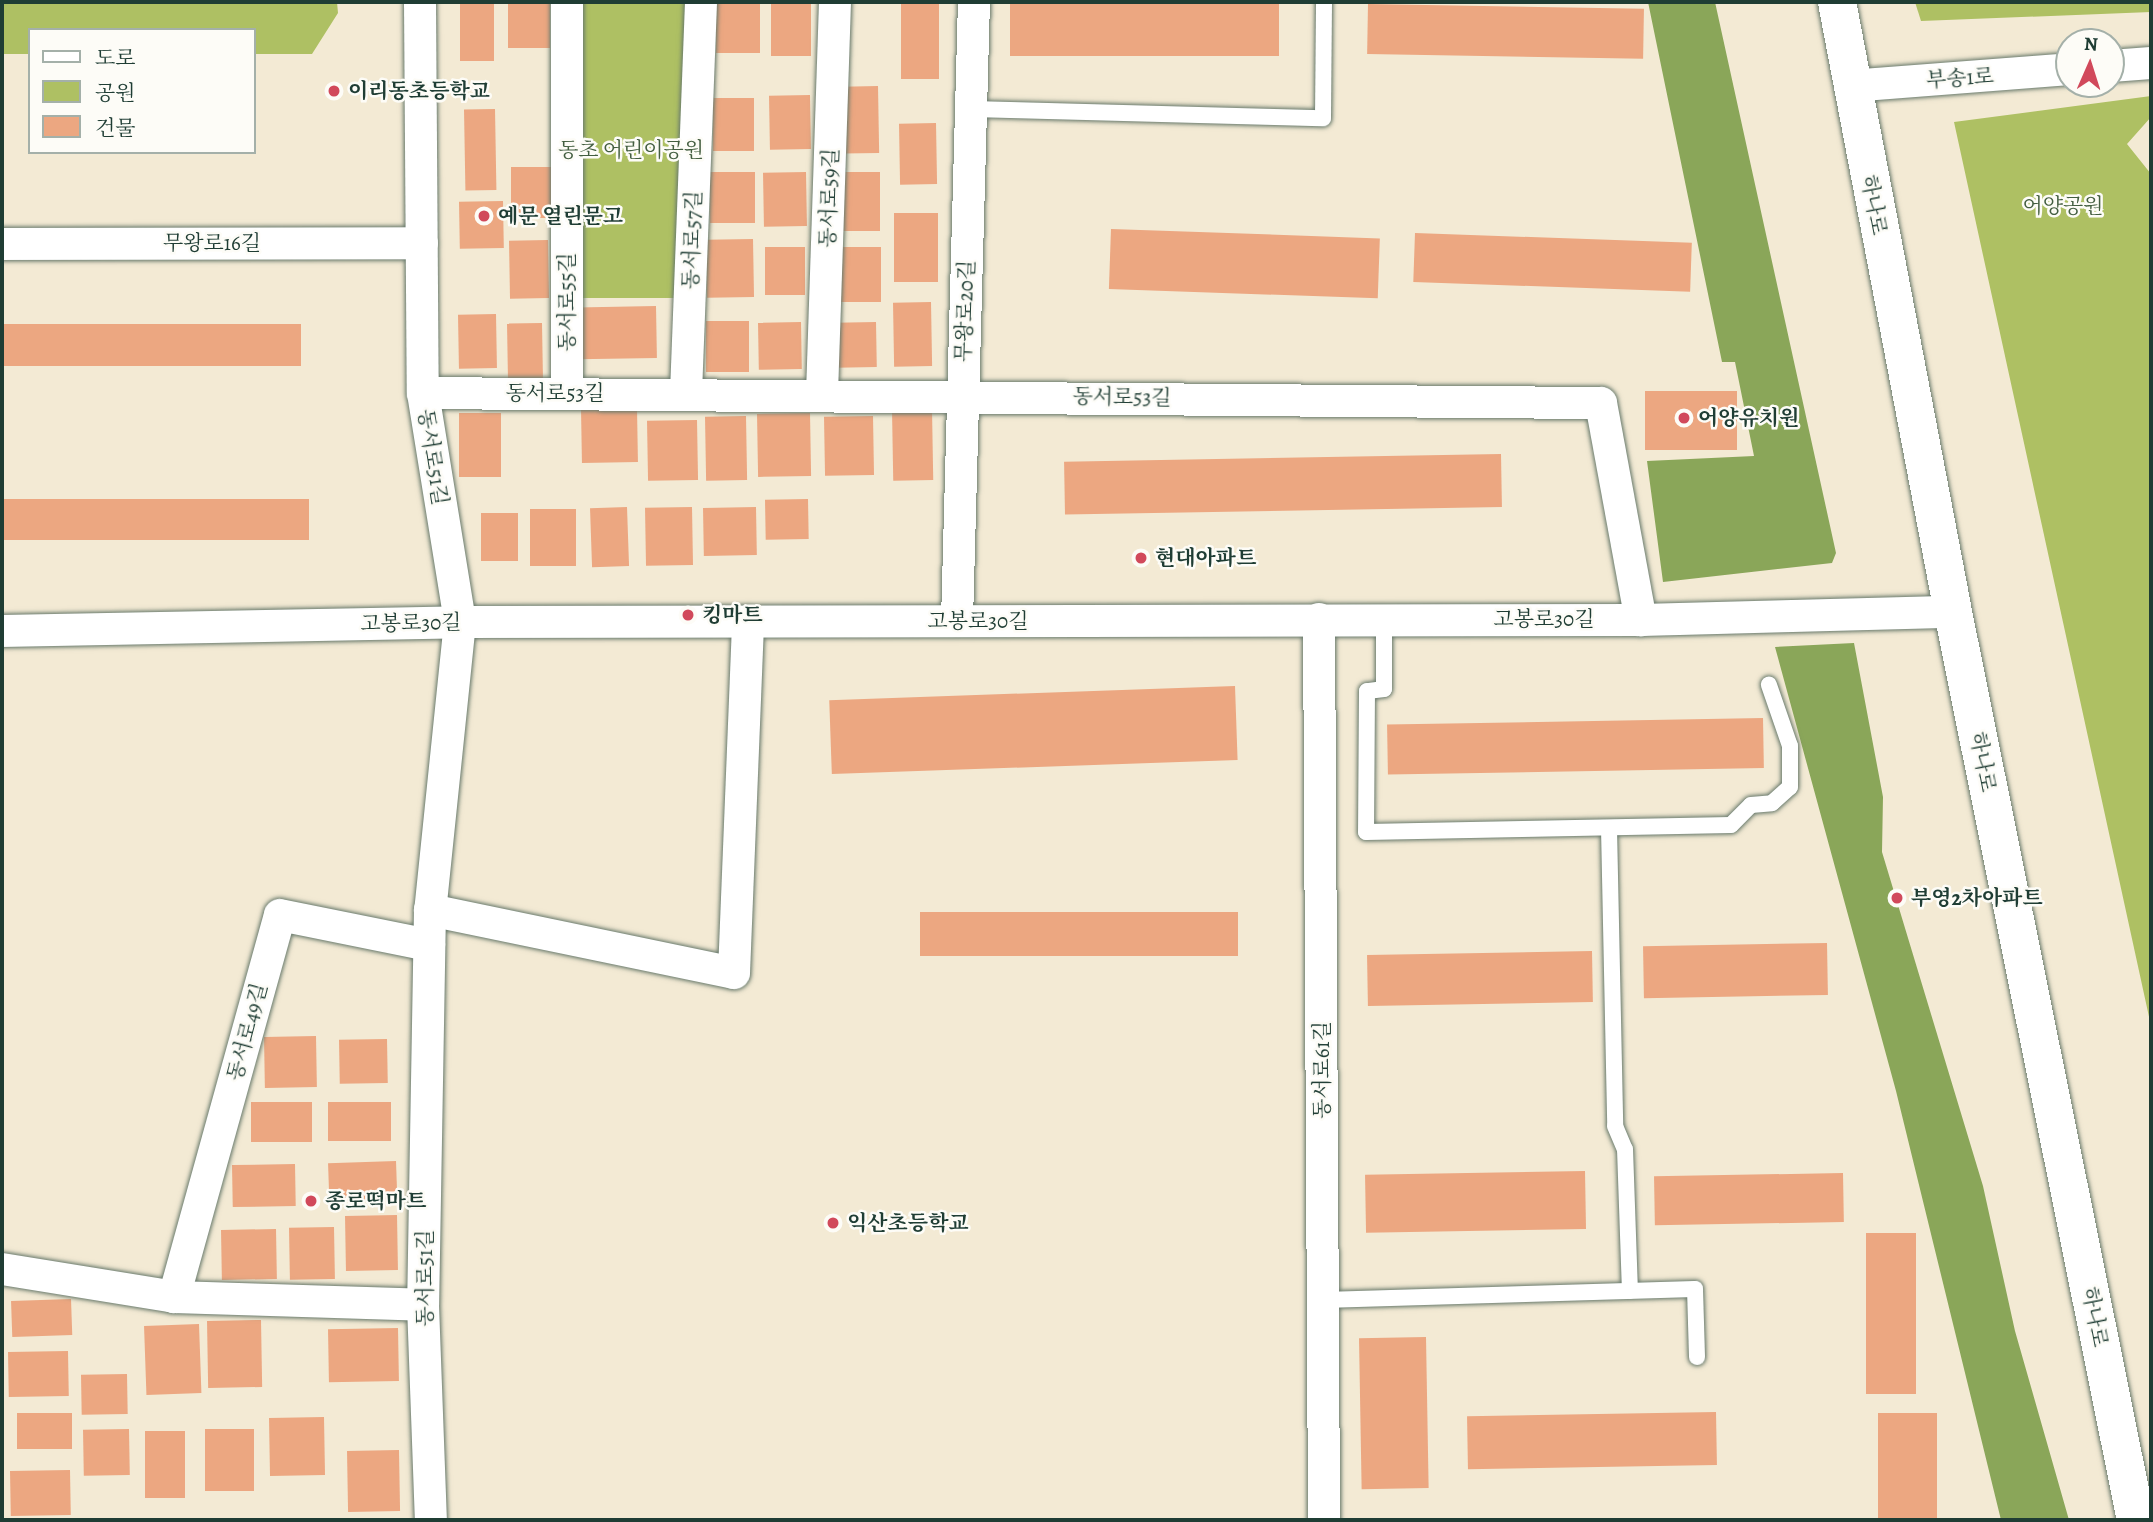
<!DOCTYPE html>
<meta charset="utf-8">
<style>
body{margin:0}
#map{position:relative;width:2153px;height:1522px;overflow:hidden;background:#f3ead4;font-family:Alegreya,"Noto Serif KR",serif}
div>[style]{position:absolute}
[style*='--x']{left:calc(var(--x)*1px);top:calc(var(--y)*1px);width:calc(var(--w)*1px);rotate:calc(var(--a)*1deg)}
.green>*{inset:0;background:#aec063;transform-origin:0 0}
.forest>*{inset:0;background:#8aa659}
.building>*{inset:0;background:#eca781;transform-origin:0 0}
.roads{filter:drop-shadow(0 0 2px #697a6c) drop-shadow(0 0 2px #697a6c)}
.service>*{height:16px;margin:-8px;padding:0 8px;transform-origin:8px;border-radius:8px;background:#fff}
.minor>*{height:32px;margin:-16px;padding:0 16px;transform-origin:16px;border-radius:16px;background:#fff}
.tertiary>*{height:38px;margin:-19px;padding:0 19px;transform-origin:19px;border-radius:19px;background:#fff}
.dots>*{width:19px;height:19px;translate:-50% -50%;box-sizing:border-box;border:4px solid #fdfcf7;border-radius:50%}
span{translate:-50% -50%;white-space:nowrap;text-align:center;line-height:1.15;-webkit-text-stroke:5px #fdfcf7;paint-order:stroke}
.street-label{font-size:21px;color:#1f3d34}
.poi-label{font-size:21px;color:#1f3d34;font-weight:700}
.left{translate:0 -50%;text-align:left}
.park-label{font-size:21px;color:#435e40}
.frame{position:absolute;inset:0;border:4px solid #1f3d34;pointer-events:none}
.legend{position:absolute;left:28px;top:28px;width:228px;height:126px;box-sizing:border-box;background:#fdfcf7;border:2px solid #a4b0a9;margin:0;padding:9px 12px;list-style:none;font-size:21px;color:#1f3d34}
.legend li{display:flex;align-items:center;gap:14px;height:35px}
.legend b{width:35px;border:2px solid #a4b0a9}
.north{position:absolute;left:2055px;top:28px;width:70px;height:70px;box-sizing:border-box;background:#fdfcf7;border:2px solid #a4b0a9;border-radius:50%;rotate:3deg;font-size:19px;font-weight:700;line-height:28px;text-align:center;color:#1f3d34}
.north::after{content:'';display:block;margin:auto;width:24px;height:32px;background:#d1495b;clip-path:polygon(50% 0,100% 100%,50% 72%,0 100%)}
</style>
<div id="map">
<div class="green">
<i style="clip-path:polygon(2px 2px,337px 2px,338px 13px,312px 54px,254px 54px,254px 30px,30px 30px,30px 54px,2px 54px)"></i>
<i style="left:582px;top:2px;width:105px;height:296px"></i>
<i style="clip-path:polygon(1915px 2px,2151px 2px,2151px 12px,1921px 21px)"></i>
<i style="clip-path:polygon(2151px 96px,2151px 117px,2127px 144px,2151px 174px,2151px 1026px,1954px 122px)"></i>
</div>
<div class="forest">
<i style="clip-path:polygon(1648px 2px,1715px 2px,1836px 553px,1832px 563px,1663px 582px,1647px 461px,1754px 456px,1735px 362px,1722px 362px)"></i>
<i style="clip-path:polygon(1854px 643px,1883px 797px,1882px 852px,1983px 1186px,2015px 1331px,2069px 1520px,2001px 1520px,1896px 1091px,1775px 647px)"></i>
</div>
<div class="building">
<i style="left:460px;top:2px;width:34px;height:59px"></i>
<i style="left:508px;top:2px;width:42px;height:46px"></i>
<i style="left:716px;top:2px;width:44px;height:51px"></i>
<i style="left:771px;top:2px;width:40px;height:54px"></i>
<i style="left:901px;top:2px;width:38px;height:77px"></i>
<i style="left:1010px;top:2px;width:269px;height:54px"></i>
<i style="left:1368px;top:4px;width:276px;height:50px;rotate:1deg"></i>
<i style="left:878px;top:86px;width:67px;height:36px;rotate:89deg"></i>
<i style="left:810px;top:95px;width:54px;height:41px;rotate:89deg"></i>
<i style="left:713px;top:98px;width:41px;height:53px"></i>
<i style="left:495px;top:109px;width:81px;height:31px;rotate:89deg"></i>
<i style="left:936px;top:123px;width:61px;height:37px;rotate:89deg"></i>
<i style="left:552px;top:167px;width:51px;height:41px;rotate:90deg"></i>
<i style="left:710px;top:172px;width:45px;height:51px"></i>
<i style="left:806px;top:172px;width:54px;height:43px;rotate:89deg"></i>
<i style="left:843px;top:172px;width:37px;height:59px"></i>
<i style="left:503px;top:201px;width:47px;height:44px;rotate:89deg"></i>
<i style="left:894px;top:213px;width:44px;height:69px"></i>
<i style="left:1111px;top:229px;width:269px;height:60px;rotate:2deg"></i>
<i style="left:1415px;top:233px;width:277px;height:49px;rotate:2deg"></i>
<i style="left:753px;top:239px;width:58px;height:47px;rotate:89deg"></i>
<i style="left:548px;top:240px;width:58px;height:39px;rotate:89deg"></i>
<i style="left:805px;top:247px;width:48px;height:40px;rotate:90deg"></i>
<i style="left:836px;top:247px;width:45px;height:55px"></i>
<i style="left:931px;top:302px;width:64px;height:38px;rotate:89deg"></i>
<i style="left:656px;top:306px;width:52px;height:79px;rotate:89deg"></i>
<i style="left:496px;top:314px;width:54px;height:38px;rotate:89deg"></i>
<i style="left:706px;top:321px;width:43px;height:51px"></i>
<i style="left:801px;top:322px;width:47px;height:43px;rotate:89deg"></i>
<i style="left:876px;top:322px;width:45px;height:41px;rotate:89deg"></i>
<i style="left:542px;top:323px;width:55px;height:35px;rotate:89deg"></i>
<i style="left:2px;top:324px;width:299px;height:42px"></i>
<i style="left:1645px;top:391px;width:92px;height:59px"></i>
<i style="left:637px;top:408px;width:54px;height:56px;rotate:89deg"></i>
<i style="left:932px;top:409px;width:71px;height:40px;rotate:89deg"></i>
<i style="left:459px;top:413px;width:42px;height:64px"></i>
<i style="left:810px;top:413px;width:63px;height:53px;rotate:89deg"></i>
<i style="left:746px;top:416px;width:64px;height:41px;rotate:89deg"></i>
<i style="left:873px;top:416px;width:59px;height:49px;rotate:89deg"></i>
<i style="left:697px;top:420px;width:60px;height:50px;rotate:89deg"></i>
<i style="left:1501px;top:454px;width:53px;height:437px;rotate:89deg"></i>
<i style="left:2px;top:499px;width:307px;height:41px"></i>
<i style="left:808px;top:499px;width:40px;height:43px;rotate:89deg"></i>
<i style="left:627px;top:507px;width:59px;height:37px;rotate:88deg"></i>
<i style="left:692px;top:507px;width:58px;height:47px;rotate:89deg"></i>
<i style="left:756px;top:507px;width:48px;height:53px;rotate:89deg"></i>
<i style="left:530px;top:509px;width:46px;height:57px"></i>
<i style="left:481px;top:513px;width:37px;height:48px"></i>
<i style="left:1235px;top:686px;width:74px;height:406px;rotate:88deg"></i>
<i style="left:1763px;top:718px;width:50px;height:376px;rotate:89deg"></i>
<i style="left:1238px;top:912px;width:44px;height:318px;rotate:90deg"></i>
<i style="left:1827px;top:943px;width:52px;height:184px;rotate:89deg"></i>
<i style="left:1592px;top:951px;width:51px;height:225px;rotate:89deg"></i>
<i style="left:316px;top:1036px;width:51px;height:52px;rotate:89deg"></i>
<i style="left:387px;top:1039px;width:44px;height:48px;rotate:89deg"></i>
<i style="left:312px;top:1102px;width:40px;height:61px;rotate:90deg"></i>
<i style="left:391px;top:1102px;width:39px;height:63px;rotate:90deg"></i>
<i style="left:396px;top:1161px;width:38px;height:68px;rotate:88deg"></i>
<i style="left:295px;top:1164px;width:42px;height:63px;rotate:89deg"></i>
<i style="left:1585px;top:1171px;width:58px;height:220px;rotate:89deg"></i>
<i style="left:1843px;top:1173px;width:49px;height:189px;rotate:89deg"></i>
<i style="left:397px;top:1215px;width:55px;height:52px;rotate:89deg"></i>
<i style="left:334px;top:1227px;width:52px;height:45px;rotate:89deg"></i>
<i style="left:276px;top:1229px;width:50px;height:55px;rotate:89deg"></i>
<i style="left:1866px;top:1233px;width:50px;height:161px"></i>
<i style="left:71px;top:1299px;width:36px;height:60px;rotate:88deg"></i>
<i style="left:261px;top:1320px;width:67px;height:54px;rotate:89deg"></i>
<i style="left:199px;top:1324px;width:69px;height:55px;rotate:88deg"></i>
<i style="left:398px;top:1328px;width:53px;height:70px;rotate:89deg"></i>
<i style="left:1426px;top:1337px;width:151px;height:67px;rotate:89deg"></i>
<i style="left:68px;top:1351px;width:45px;height:60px;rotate:89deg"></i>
<i style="left:127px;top:1374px;width:40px;height:46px;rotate:89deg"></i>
<i style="left:1716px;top:1412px;width:53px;height:249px;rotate:89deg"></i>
<i style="left:17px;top:1413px;width:55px;height:36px"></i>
<i style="left:1878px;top:1413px;width:59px;height:107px"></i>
<i style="left:324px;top:1417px;width:58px;height:55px;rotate:89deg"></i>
<i style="left:129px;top:1429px;width:46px;height:46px;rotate:89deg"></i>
<i style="left:205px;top:1429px;width:49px;height:62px"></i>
<i style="left:145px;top:1431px;width:40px;height:67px"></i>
<i style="left:399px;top:1450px;width:61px;height:52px;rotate:89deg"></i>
<i style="left:70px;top:1470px;width:45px;height:60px;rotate:89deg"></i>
</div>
<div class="roads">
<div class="service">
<i style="--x:971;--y:109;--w:352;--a:1.5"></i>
<i style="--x:1323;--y:118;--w:116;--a:-89.5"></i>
<i style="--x:1384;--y:619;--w:70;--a:90"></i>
<i style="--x:1384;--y:689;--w:17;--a:173"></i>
<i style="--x:1367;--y:691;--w:141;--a:90.4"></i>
<i style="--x:1366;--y:832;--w:365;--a:-1.1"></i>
<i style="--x:1731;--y:825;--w:28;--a:-45"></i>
<i style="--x:1751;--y:805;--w:21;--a:-5"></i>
<i style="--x:1772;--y:803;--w:24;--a:-42"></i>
<i style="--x:1790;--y:787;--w:41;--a:-90"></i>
<i style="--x:1790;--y:746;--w:65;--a:-109"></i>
<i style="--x:1609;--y:828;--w:298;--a:88.8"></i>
<i style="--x:1615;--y:1126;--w:25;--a:67"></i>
<i style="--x:1625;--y:1149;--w:142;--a:88"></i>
<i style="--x:1323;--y:1300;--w:372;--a:-1.7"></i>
<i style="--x:1695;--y:1289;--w:68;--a:88.3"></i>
</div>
<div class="minor">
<i style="--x:420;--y:2;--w:391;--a:89.6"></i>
<i style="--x:423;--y:393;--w:232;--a:80.8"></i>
<i style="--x:460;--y:622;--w:290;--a:95.9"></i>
<i style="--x:430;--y:910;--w:395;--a:91"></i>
<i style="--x:423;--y:1305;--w:215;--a:87.9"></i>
<i style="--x:2111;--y:66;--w:40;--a:-4.3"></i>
<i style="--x:1850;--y:86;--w:220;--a:-4.4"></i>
<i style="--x:2;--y:244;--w:420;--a:-0.1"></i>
<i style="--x:423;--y:393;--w:1178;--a:0.49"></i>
<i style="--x:1601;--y:403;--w:221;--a:79.6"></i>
<i style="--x:567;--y:393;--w:391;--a:-90"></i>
<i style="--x:686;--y:393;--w:391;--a:-87.8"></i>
<i style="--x:822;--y:394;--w:392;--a:-88.1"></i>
<i style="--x:1319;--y:619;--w:901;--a:89.68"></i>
<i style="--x:957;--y:621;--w:619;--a:-88.43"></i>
<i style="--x:2;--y:631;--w:458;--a:-1.1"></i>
<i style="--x:460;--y:622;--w:1181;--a:-0.1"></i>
<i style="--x:1641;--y:620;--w:312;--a:-1.5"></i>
<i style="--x:430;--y:910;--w:310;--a:11.7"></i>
<i style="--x:734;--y:973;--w:352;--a:-87.7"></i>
<i style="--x:2;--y:1269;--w:174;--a:9.2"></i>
<i style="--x:174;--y:1297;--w:249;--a:1.8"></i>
<i style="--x:174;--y:1297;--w:396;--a:-74.5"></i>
<i style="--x:280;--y:915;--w:152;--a:11.4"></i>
</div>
<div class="tertiary">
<i style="--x:1837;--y:2;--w:621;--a:79.23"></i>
<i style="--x:1953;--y:612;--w:926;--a:78.61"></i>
</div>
</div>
<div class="dots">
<i style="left:334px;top:91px;background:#d1495b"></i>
<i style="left:484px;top:216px;background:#d1495b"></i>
<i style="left:1684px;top:418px;background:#d1495b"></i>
<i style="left:1141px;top:558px;background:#d1495b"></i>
<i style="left:688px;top:615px;background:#d1495b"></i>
<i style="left:1897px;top:898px;background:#d1495b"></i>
<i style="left:311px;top:1201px;background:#d1495b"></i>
<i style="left:833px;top:1223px;background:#d1495b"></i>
</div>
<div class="street-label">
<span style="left:1960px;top:78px;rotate:-4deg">부송1로</span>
<span style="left:829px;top:198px;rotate:-88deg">동서로59길</span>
<span style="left:1874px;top:205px;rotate:79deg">하나로</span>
<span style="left:692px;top:240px;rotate:-88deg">동서로57길</span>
<span style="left:212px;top:243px">무왕로16길</span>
<span style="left:567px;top:302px;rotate:-90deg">동서로55길</span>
<span style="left:965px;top:311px;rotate:-88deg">무왕로20길</span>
<span style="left:555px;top:393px">동서로53길</span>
<span style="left:1122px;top:397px;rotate:1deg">동서로53길</span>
<span style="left:433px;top:457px;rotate:81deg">동서로51길</span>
<span style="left:1544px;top:619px">고봉로30길</span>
<span style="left:978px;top:621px">고봉로30길</span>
<span style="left:411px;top:623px;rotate:-1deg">고봉로30길</span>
<span style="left:1983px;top:762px;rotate:79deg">하나로</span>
<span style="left:247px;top:1032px;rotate:-75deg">동서로49길</span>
<span style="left:1322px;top:1070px;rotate:-90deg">동서로61길</span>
<span style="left:425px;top:1278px;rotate:-90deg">동서로51길</span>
<span style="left:2095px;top:1317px;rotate:79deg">하나로</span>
</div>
<div class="poi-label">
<span class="left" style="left:348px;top:91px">이리동초등학교</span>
<span class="left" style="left:498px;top:216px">예문 열린문고</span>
<span class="left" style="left:1698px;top:418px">어양유치원</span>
<span class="left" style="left:1155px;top:558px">현대아파트</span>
<span class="left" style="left:702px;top:615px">킹마트</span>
<span class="left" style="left:1911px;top:898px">부영2차아파트</span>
<span class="left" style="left:325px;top:1201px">종로떡마트</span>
<span class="left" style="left:847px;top:1223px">익산초등학교</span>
</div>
<div class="park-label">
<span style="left:631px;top:150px">동초 어린이공원</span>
<span style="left:2063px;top:206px">어양공원</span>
</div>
<div class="frame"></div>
<ul class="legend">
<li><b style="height:9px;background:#fff"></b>도로</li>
<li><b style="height:19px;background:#aec063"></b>공원</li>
<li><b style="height:19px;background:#eca781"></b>건물</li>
</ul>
<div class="north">N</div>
</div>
